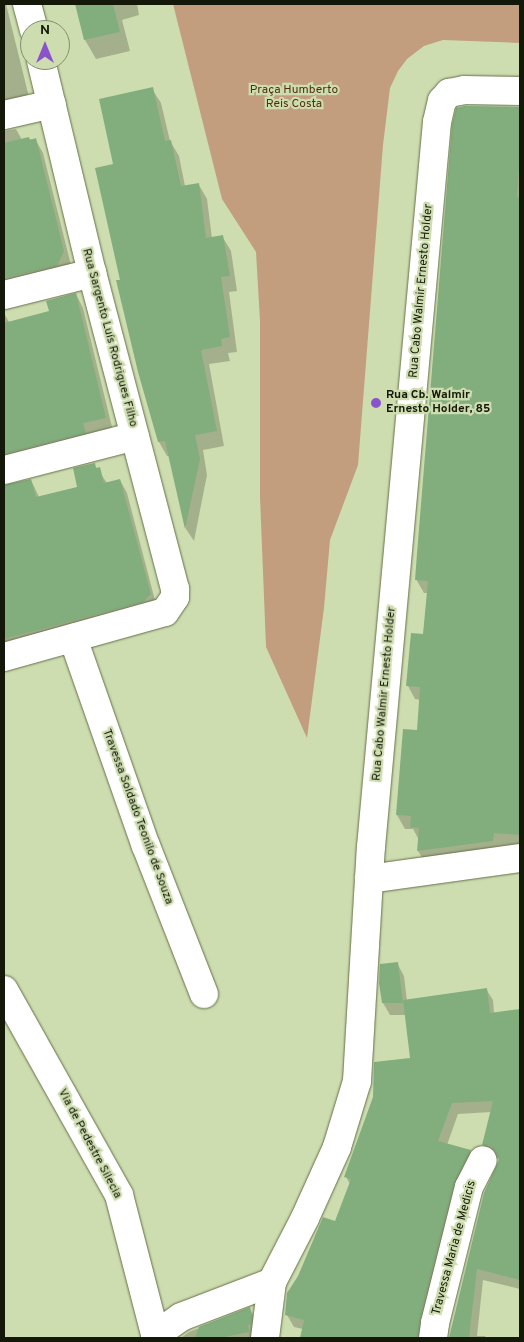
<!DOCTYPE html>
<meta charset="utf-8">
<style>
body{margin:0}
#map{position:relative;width:524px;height:1342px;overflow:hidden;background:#ceddb0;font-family:Overpass,sans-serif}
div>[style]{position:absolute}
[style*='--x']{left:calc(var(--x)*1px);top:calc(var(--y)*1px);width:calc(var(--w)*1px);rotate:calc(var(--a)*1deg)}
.green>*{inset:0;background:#c29e7e}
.shadow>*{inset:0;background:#0003}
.building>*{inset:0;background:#82ae7e}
.roads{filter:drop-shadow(0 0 1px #647048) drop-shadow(0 0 1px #647048)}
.minor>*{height:28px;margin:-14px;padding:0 14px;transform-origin:14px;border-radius:14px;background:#fff}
.dots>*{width:14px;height:14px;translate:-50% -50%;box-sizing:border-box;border:2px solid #ceddb0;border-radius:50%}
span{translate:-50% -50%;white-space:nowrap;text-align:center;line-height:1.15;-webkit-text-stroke:4.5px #ceddb0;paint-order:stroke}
.park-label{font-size:12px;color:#512f0c}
.street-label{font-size:12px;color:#141808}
.poi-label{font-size:12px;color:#141808;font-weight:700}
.left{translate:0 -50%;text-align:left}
.frame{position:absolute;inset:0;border:5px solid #141808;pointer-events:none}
.north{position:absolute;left:20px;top:20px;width:50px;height:50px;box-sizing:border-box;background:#ceddb0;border:1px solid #848e6d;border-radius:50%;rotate:0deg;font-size:14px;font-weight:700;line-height:20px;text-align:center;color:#141808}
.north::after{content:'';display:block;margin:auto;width:18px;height:22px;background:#8b53cb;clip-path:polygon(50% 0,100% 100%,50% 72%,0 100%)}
</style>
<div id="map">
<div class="green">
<i style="clip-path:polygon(173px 4px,520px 4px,520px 43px,443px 40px,424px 46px,407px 59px,398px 71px,390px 88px,383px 145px,358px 465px,330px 540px,324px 608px,307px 738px,266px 647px,260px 497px,260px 321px,256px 252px,222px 199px)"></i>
</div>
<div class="shadow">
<i style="clip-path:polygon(4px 4px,6px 4px,29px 97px,4px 116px)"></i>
<i style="clip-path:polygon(76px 4px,137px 4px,139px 15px,122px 20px,130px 51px,96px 59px,85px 40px)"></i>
<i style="clip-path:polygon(152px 89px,161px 103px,170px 141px,179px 156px,185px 186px,199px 185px,207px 199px,212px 238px,222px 236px,231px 251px,237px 291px,229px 292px,237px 352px,228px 353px,230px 361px,209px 364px,224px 446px,203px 450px,207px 475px,194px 541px,186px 529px,169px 456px,167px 456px,159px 442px,122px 281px,115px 165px)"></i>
<i style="clip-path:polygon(466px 107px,520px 107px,520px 847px,501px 846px,500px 854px,426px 864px,418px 851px,419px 840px,413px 829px,405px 829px,397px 815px,404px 730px,418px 732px,421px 700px,415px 699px,408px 686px,425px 635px,428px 593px,424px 593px,416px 579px)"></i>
<i style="clip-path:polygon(16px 129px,22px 140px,35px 139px,43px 153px,71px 265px,4px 293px,4px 131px)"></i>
<i style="clip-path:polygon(76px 294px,83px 308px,113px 431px,4px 470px,4px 313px,9px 322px,50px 312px)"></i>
<i style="clip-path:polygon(94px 464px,107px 483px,120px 480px,127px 493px,157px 608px,4px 653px,4px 486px,31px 480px,39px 497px,79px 488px)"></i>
<i style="clip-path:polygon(397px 963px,404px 976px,407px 1001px,486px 989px,493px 1000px,494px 1013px,520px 1011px,520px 1289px,483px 1280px,477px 1336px,485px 1336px,486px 1338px,450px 1338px,485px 1193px,500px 1159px,490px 1156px,483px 1144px,492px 1112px,458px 1114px,447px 1145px,470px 1151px,477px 1163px,425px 1338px,300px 1338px,303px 1329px,294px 1327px,287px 1315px,336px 1223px,350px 1184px,346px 1177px,411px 1059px,406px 1015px,390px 1015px,383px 1003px)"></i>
<i style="clip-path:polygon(250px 1309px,256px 1320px,257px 1336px,247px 1338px,181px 1338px,189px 1332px)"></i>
</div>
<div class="building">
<i style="clip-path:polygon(75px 4px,113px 4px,120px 32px,84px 40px)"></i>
<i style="clip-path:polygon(153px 87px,165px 141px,171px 140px,181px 186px,199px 183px,206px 238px,223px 235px,230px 276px,221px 277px,230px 337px,221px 339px,222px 346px,201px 350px,217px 431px,195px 435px,200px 459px,185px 529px,165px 441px,158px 442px,138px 372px,116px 280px,120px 280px,95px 168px,113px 164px,99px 99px)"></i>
<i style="clip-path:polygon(465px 106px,520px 107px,520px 153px,517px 197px,520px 198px,520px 835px,494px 833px,493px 841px,417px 851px,419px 828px,410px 827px,411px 816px,396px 815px,403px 729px,417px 730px,420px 687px,406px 686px,411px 633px,423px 634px,428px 581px,415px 580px,417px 553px,452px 125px,456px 108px)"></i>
<i style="clip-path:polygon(29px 137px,30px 140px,36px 138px,64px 251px,57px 266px,4px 278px,4px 143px)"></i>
<i style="clip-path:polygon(76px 293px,106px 418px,83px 423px,86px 433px,4px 454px,4px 323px,49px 311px,46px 301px)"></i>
<i style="clip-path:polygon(95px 463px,96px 468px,100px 467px,104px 483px,120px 479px,151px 594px,143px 602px,4px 639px,4px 485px,31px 479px,36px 497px,77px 487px,73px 468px)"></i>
<i style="clip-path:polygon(398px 962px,403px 1003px,382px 1003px,379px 983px,380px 964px)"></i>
<i style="clip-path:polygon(487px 988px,490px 1013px,520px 1009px,520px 1280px,477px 1269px,469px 1338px,449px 1338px,484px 1193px,499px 1160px,496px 1152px,491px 1146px,482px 1145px,493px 1101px,452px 1103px,438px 1141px,471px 1150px,454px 1183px,420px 1319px,418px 1338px,300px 1338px,304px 1320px,285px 1315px,287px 1293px,298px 1276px,323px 1217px,335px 1221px,351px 1179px,344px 1177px,373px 1097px,374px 1062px,410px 1058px,403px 1000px)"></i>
<i style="clip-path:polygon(250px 1307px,252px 1316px,251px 1324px,248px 1325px,249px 1332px,220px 1338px,195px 1338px,199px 1327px)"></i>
</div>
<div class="roads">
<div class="minor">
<i style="--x:27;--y:4;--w:27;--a:75"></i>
<i style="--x:4;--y:115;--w:49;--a:-12.9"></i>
<i style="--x:4;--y:295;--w:91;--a:-14"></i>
<i style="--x:4;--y:470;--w:135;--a:-14.5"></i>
<i style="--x:73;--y:638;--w:220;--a:70.7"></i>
<i style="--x:146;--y:846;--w:159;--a:68.6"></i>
<i style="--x:4;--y:657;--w:167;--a:-15.6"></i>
<i style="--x:165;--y:612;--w:18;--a:-56"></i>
<i style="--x:175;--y:597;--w:8;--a:-90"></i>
<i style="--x:175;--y:589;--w:327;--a:-104.7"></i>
<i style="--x:92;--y:273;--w:219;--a:-103.5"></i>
<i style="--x:369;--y:879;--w:152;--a:-7.9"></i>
<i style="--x:4;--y:990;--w:235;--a:60.7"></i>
<i style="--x:119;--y:1195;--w:148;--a:75.5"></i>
<i style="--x:155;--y:1338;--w:13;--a:-45"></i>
<i style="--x:164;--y:1329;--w:21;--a:-35"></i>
<i style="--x:181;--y:1317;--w:97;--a:-21"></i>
<i style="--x:265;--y:1338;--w:56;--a:-82.9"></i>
<i style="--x:272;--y:1282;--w:72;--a:-62.7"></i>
<i style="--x:305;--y:1218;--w:78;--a:-65.7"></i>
<i style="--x:337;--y:1147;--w:69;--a:-73.1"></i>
<i style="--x:357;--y:1081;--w:234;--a:-86.6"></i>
<i style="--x:371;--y:847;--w:728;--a:-84.8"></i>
<i style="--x:437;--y:122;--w:22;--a:-77"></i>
<i style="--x:442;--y:101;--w:11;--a:-49"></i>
<i style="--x:449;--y:93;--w:15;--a:-11"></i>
<i style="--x:464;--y:90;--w:56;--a:1"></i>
<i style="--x:433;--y:1338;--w:15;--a:-82"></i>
<i style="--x:435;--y:1323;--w:140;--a:-76"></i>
<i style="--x:469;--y:1187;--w:30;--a:-63"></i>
</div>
</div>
<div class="dots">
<i style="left:376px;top:403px;background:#8b53cb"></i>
</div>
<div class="park-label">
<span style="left:294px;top:98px">Praça Humberto<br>Reis Costa</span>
</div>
<div class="street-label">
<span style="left:422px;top:291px;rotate:-85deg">Rua Cabo Walmir Ernesto Holder</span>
<span style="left:109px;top:338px;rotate:75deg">Rua Sargento Luís Rodrigues Filho</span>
<span style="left:385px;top:694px;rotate:-85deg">Rua Cabo Walmir Ernesto Holder</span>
<span style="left:137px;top:817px;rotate:70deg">Travessa Soldado Teonilo de Souza</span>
<span style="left:89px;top:1144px;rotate:62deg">Via de Pedestre Silecia</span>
<span style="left:455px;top:1248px;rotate:-75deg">Travessa Maria de Medicis</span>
</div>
<div class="poi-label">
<span class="left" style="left:386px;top:403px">Rua Cb. Walmir<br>Ernesto Holder, 85</span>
</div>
<div class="frame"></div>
<div class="north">N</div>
</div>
